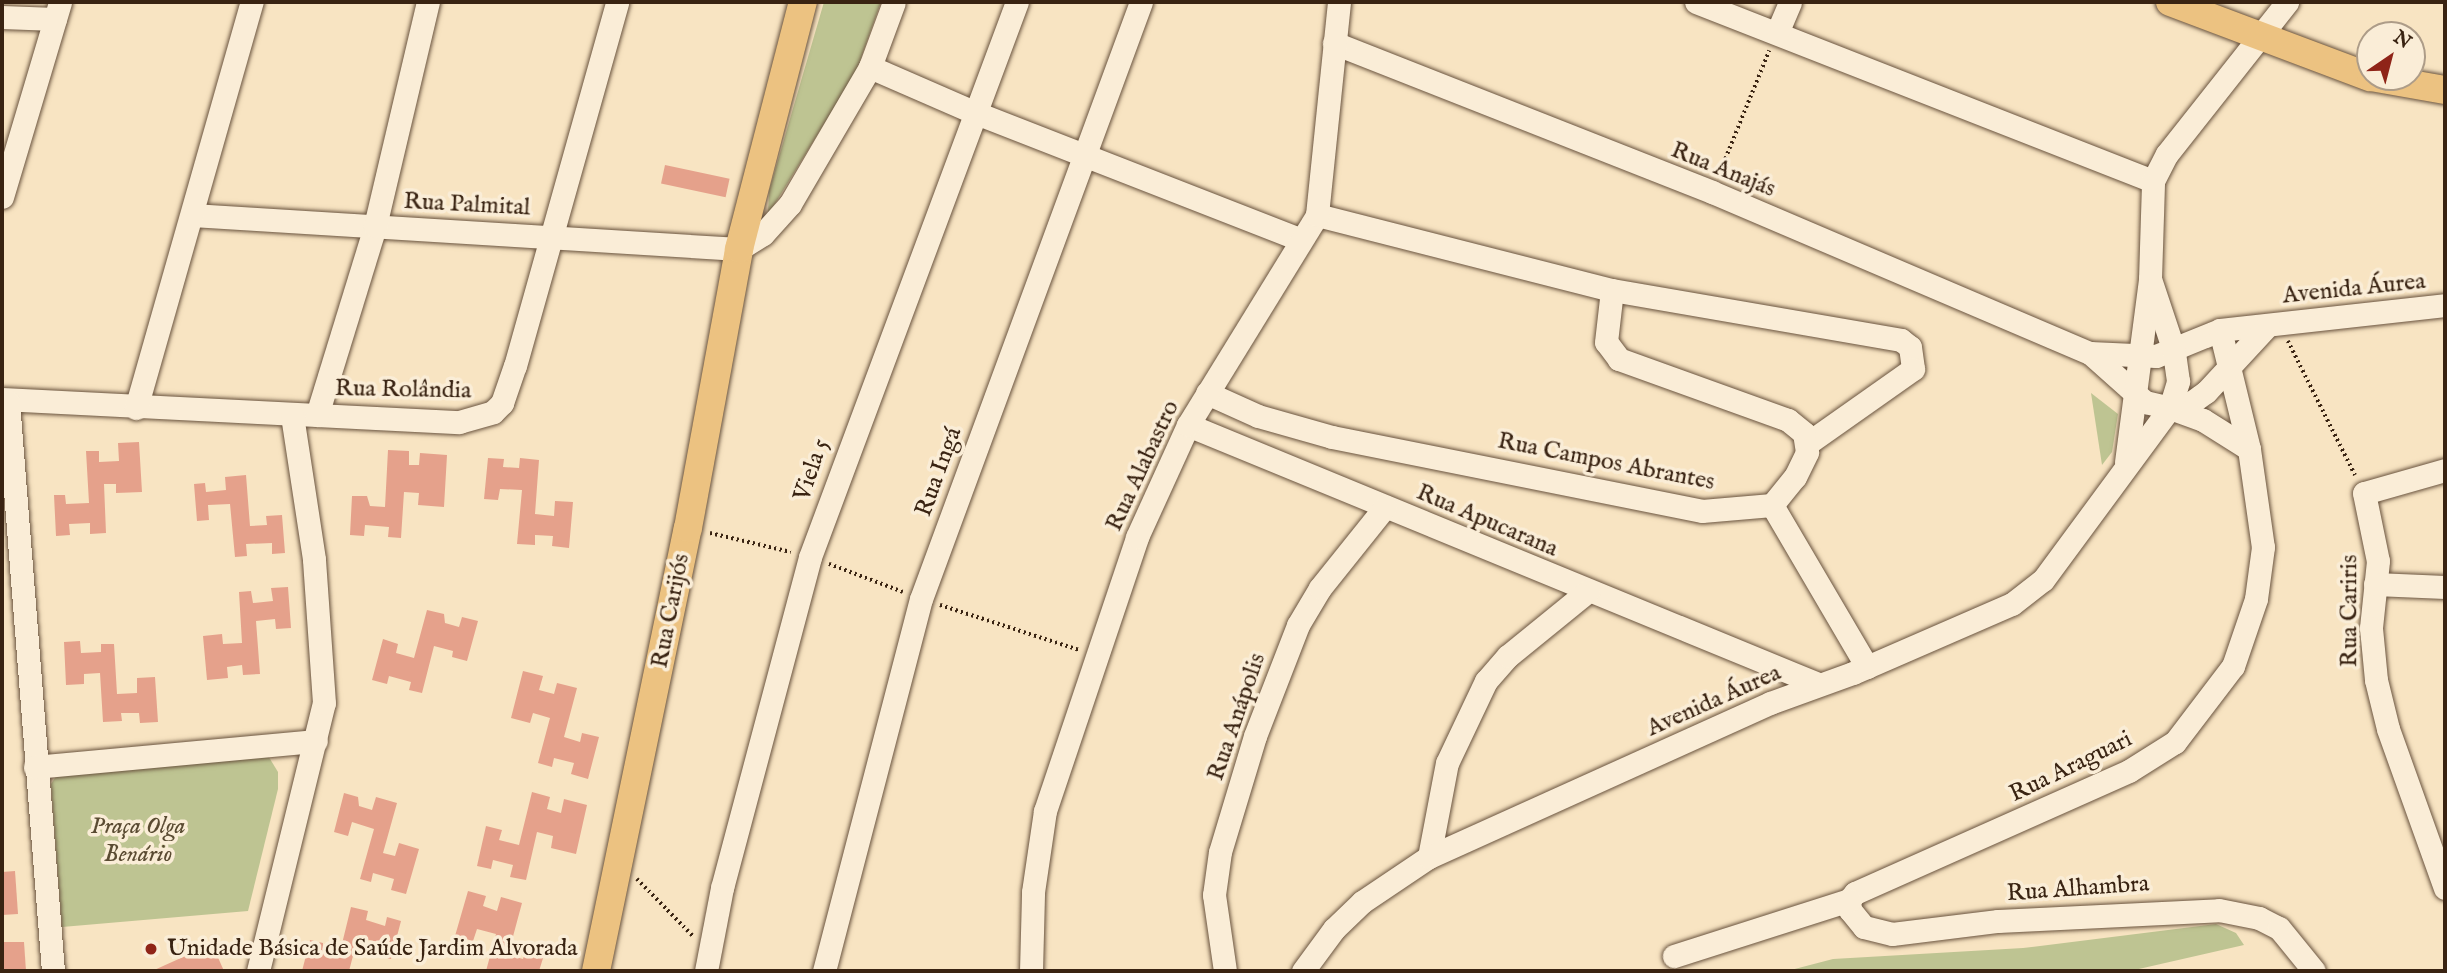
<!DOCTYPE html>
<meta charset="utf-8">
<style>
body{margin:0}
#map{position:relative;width:2447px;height:973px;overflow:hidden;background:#f8e4c2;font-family:"IM FELL English",serif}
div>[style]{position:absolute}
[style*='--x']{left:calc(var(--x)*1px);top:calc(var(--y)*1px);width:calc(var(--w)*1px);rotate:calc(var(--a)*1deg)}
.green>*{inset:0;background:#bec492}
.building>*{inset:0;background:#e5a18b;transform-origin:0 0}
.path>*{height:3.5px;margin-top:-1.75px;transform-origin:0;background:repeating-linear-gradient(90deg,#392312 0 2px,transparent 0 5.5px)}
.roads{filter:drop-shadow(0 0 2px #69533e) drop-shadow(0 0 2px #69533e)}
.minor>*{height:23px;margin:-11.5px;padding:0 11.5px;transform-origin:11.5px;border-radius:11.5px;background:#faedd7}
.major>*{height:28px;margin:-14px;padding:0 14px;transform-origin:14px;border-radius:14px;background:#ecc281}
.dots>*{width:19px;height:19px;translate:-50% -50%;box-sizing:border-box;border:4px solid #faedd7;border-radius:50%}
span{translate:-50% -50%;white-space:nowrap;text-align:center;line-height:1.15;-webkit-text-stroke:7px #faedd7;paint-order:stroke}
.street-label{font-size:24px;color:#392312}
.park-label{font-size:24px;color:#5a4b32;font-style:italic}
.poi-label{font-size:24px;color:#392312}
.left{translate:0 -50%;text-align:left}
.frame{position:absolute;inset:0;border:4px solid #392312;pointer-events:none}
.north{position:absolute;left:2356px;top:21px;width:70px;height:70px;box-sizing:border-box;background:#faedd7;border:2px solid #ad9c88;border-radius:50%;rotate:35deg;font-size:19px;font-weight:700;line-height:28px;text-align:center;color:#392312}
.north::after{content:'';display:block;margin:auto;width:24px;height:32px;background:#8f2418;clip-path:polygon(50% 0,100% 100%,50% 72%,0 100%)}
</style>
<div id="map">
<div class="green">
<i style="clip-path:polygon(824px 2px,881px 2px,856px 72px,768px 215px,769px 191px)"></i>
<i style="clip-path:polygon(2091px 393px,2118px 414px,2112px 452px,2102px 465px)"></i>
<i style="clip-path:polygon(267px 754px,278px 772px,278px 789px,248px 911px,62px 927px,51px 784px,60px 770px)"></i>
<i style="clip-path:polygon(2216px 924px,2236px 933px,2244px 945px,2130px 971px,1787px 971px,1833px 959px,2023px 948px)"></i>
</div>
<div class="building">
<i style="left:665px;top:165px;width:66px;height:19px;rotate:12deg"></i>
<i style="clip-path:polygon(139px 442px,142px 492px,116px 493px,116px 484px,104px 484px,106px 533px,90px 534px,90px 523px,69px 524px,70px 535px,56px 536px,54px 495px,65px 495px,66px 504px,89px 503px,86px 451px,99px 451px,99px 462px,119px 461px,118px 443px)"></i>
<i style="clip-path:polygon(388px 450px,409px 451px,409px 465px,419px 465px,420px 453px,447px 455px,444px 507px,418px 505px,419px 493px,404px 492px,401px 538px,388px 537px,389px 527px,365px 525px,364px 536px,350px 535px,352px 496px,367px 496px,370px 506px,385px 507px)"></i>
<i style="clip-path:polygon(488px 458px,504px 459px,503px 467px,519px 468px,520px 458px,539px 460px,535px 514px,554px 516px,555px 501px,573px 502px,569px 548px,552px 546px,553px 536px,535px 535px,535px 545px,517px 544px,522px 490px,500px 489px,498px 500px,484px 499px)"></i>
<i style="clip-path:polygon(246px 475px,250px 526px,267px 525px,266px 516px,282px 515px,285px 553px,272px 554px,272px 543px,246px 544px,247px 556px,235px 557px,230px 504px,208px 505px,209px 520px,197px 521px,194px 484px,205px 483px,206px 492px,226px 490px,225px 477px)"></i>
<i style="clip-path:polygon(288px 587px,291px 628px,276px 629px,275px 619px,256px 621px,260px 674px,243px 675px,242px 665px,227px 667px,228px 678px,207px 680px,203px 636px,222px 634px,223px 644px,242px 643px,239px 592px,251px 591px,253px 603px,273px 601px,271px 588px)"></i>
<i style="clip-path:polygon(427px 610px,444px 614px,445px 623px,459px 627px,462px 617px,478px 621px,467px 661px,452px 657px,453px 651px,434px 646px,422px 693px,409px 690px,411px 682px,389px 676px,387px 684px,372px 680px,383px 639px,398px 644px,396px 653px,414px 658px)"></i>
<i style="clip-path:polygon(80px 641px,81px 653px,101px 652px,101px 644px,114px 644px,117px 694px,137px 693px,137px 678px,155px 677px,158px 722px,140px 723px,139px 713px,121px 713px,122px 721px,103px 722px,100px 673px,84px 674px,84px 684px,66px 685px,64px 642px)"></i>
<i style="clip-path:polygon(523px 671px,543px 676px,539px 690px,554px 694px,557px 683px,577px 688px,564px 737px,580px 742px,582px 733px,599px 737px,588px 779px,571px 774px,574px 763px,554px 758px,552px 767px,538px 763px,550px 718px,533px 713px,530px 723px,511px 718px)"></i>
<i style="clip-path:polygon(532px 792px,550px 797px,547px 809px,561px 813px,564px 799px,587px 805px,576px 854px,551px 848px,553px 836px,537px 832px,526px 880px,510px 877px,513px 865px,493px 860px,491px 869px,477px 866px,486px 826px,502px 830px,499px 840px,519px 845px)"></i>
<i style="clip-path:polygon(344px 793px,358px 797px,359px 806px,372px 810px,376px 797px,397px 803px,383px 853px,395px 856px,399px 843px,419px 849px,406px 894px,391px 890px,394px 879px,373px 873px,371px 882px,360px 879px,374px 829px,352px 822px,348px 836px,334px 832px)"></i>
<i style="clip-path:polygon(15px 871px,18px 914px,2px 915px,2px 872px)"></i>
<i style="clip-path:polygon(468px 891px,486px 896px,483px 906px,497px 911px,501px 897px,522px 903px,508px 955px,523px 959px,526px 950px,544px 955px,539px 971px,486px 971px,496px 934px,477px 929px,473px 941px,455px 936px)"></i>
<i style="clip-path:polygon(351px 907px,368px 911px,366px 920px,385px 926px,387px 917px,401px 921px,391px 959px,378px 956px,381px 943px,358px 937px,349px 971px,302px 971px,310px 940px,323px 943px,323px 952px,339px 956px)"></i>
<i style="clip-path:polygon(4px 942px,24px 942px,26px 971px,2px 971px)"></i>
<i style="clip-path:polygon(212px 944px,224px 971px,152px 971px)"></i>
</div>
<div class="path">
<i style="--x:1719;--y:174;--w:133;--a:-67.9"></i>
<i style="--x:2288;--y:341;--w:150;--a:63.4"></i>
<i style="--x:710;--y:533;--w:83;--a:13.2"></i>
<i style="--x:829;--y:564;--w:79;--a:20.7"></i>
<i style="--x:940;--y:605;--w:146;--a:17.9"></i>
<i style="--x:637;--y:879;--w:80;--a:45.5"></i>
</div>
<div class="roads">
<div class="minor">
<i style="--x:1696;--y:2;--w:491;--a:21.4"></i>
<i style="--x:2;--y:17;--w:53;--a:2.2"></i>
<i style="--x:1777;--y:33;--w:34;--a:-67"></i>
<i style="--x:1334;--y:43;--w:406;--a:21.5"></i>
<i style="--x:1712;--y:192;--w:411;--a:23.1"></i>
<i style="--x:2090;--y:353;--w:66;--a:2.6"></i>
<i style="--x:2156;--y:356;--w:69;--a:-22.1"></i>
<i style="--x:2220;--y:330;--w:226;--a:-6.3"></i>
<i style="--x:870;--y:67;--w:116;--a:23.5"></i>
<i style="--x:976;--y:113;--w:349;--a:21.3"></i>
<i style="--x:2;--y:197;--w:203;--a:-73.4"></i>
<i style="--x:192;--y:215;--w:548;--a:3.56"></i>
<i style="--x:739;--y:249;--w:28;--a:-32"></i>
<i style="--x:763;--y:234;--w:40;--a:-48"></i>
<i style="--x:790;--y:204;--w:159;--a:-59.7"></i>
<i style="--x:870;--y:67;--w:69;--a:-69.7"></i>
<i style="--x:1317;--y:215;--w:304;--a:14.3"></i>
<i style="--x:1612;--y:290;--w:293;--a:9.8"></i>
<i style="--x:1901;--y:340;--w:11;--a:38"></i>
<i style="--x:1910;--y:347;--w:22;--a:82"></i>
<i style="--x:1913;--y:369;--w:128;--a:144.8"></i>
<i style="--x:2220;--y:330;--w:122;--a:76.3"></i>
<i style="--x:2249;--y:449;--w:99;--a:81.9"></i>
<i style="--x:2263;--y:547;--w:52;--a:97.7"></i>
<i style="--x:2256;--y:599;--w:71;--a:108.9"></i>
<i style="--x:2233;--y:666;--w:96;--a:127.3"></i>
<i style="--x:2175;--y:742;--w:54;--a:147.8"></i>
<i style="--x:2129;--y:771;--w:300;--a:156"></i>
<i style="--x:1855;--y:893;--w:9;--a:131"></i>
<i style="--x:1849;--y:900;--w:10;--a:84"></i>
<i style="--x:1850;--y:910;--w:22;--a:51"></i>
<i style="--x:1864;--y:927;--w:29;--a:14"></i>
<i style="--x:1892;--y:934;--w:107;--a:-7"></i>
<i style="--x:1998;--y:921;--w:221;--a:-2.8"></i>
<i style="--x:2219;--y:910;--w:41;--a:11.3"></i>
<i style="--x:2259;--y:918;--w:22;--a:27"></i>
<i style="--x:2279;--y:928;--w:55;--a:50.9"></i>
<i style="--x:2090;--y:353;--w:74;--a:41.7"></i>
<i style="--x:2145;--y:402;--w:26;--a:13"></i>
<i style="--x:2170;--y:408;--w:23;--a:-15"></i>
<i style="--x:2192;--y:402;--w:17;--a:-36"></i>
<i style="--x:2206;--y:392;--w:91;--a:-47.2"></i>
<i style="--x:1207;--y:393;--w:56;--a:24.3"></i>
<i style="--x:1258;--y:416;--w:77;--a:15.8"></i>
<i style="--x:1332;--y:437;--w:377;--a:11.3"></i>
<i style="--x:1702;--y:511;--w:70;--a:-4.9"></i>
<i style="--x:1772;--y:505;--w:36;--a:-51"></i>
<i style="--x:1795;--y:477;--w:28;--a:-64"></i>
<i style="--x:1807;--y:452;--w:19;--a:-99"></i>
<i style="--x:1804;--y:433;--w:21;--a:-141"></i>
<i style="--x:1788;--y:420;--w:180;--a:-160.2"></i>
<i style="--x:1619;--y:359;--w:21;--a:-127"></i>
<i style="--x:1606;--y:342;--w:52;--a:-83.4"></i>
<i style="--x:2;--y:399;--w:458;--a:2.9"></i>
<i style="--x:459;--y:422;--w:35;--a:-16"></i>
<i style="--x:493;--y:412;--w:13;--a:-45"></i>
<i style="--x:502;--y:403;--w:39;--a:-71"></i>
<i style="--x:515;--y:366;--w:378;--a:-74.3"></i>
<i style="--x:8;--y:402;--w:571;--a:85.48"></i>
<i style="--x:136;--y:408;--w:422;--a:-74.1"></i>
<i style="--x:2170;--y:408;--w:35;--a:20"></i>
<i style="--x:2203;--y:420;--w:54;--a:32.2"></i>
<i style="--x:317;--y:415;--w:198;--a:-72.9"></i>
<i style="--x:375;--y:226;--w:230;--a:-76.7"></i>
<i style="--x:1188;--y:425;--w:681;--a:22.35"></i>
<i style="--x:2126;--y:462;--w:185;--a:-82.5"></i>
<i style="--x:2150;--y:279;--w:98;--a:-88.2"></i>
<i style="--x:2153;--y:181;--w:30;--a:-63"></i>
<i style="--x:2167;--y:154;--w:194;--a:-51.7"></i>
<i style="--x:2445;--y:470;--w:84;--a:164.1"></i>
<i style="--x:2364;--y:493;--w:69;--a:78.4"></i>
<i style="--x:2378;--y:561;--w:67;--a:96"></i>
<i style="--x:2371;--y:628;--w:52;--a:84.5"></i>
<i style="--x:2376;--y:680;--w:50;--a:76.2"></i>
<i style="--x:2388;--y:729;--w:169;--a:70.3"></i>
<i style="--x:1772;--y:505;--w:188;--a:59.6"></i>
<i style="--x:2375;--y:584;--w:70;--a:2.5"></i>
<i style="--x:35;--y:767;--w:282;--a:-5.3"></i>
<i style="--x:1429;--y:857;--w:96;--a:-79.2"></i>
<i style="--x:1447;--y:763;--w:91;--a:-64.6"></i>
<i style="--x:1486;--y:681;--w:33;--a:-49"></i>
<i style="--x:1508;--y:656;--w:103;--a:-39.1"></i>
<i style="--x:1674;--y:956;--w:184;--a:-17.7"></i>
<i style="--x:258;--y:971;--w:276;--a:-76.2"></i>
<i style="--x:324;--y:703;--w:144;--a:-94"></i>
<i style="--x:314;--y:559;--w:146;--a:-98.7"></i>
<i style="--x:706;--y:971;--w:85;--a:-79.1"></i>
<i style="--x:722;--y:888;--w:342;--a:-75.1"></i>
<i style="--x:810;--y:557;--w:592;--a:-69.55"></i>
<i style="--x:824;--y:971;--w:384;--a:-75.4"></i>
<i style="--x:921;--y:599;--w:636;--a:-69.77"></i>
<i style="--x:1031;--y:971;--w:79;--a:-88.5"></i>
<i style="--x:1033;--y:892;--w:82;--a:-81.6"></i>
<i style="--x:1045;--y:811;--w:289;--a:-71.4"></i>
<i style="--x:1137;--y:537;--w:123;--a:-65.5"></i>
<i style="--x:1188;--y:425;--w:246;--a:-58.4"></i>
<i style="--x:1317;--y:215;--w:214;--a:-84.1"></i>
<i style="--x:1225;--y:971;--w:77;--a:-98.2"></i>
<i style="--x:1214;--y:895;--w:43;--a:-82.1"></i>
<i style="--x:1220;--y:852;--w:121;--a:-73.2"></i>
<i style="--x:1255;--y:736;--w:119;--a:-68.8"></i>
<i style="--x:1298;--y:625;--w:43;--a:-59.3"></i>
<i style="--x:1320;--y:588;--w:104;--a:-51.3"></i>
<i style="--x:1303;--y:971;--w:52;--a:-53.6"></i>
<i style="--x:1334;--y:929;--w:39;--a:-44"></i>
<i style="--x:1362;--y:902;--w:81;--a:-33.9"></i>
<i style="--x:1429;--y:857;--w:374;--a:-24.3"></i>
<i style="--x:1770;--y:703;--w:88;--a:-19.9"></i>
<i style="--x:1853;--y:673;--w:173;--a:-23.5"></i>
<i style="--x:2012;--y:604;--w:39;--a:-38"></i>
<i style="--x:2043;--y:580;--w:214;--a:-53.6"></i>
<i style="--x:2170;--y:408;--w:28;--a:-73"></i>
<i style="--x:2178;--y:381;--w:30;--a:-98"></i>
<i style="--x:2174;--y:351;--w:76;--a:-108.4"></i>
</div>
<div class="major">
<i style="--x:2170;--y:2;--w:214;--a:20.6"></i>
<i style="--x:2371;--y:77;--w:75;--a:10"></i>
<i style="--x:596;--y:971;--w:452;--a:-78.3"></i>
<i style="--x:688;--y:528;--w:284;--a:-79.6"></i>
<i style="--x:739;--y:249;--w:255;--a:-75.5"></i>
</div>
</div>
<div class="dots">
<i style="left:151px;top:949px;background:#8f2418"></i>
</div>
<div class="street-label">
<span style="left:1723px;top:170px;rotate:22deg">Rua Anajás</span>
<span style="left:467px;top:205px;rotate:3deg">Rua Palmital</span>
<span style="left:2354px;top:289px;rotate:-6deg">Avenida Áurea</span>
<span style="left:403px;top:390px;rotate:1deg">Rua Rolândia</span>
<span style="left:1606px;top:462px;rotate:11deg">Rua Campos Abrantes</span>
<span style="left:1143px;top:466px;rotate:-65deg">Rua Alabastro</span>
<span style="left:812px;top:470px;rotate:-71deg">Viela 5</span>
<span style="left:939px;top:472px;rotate:-70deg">Rua Ingá</span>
<span style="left:1487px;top:521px;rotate:23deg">Rua Apucarana</span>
<span style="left:671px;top:611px;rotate:-79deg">Rua Carijós</span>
<span style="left:2350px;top:611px;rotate:-90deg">Rua Cariris</span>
<span style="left:1714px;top:701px;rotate:-24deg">Avenida Áurea</span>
<span style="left:1237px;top:717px;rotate:-71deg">Rua Anápolis</span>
<span style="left:2071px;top:767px;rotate:-26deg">Rua Araguari</span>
<span style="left:2078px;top:889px;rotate:-4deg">Rua Alhambra</span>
</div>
<div class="park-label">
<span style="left:138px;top:841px">Praça Olga<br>Benário</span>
</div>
<div class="poi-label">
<span class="left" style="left:167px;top:949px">Unidade Básica de Saúde Jardim Alvorada</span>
</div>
<div class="frame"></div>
<div class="north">N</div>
</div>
